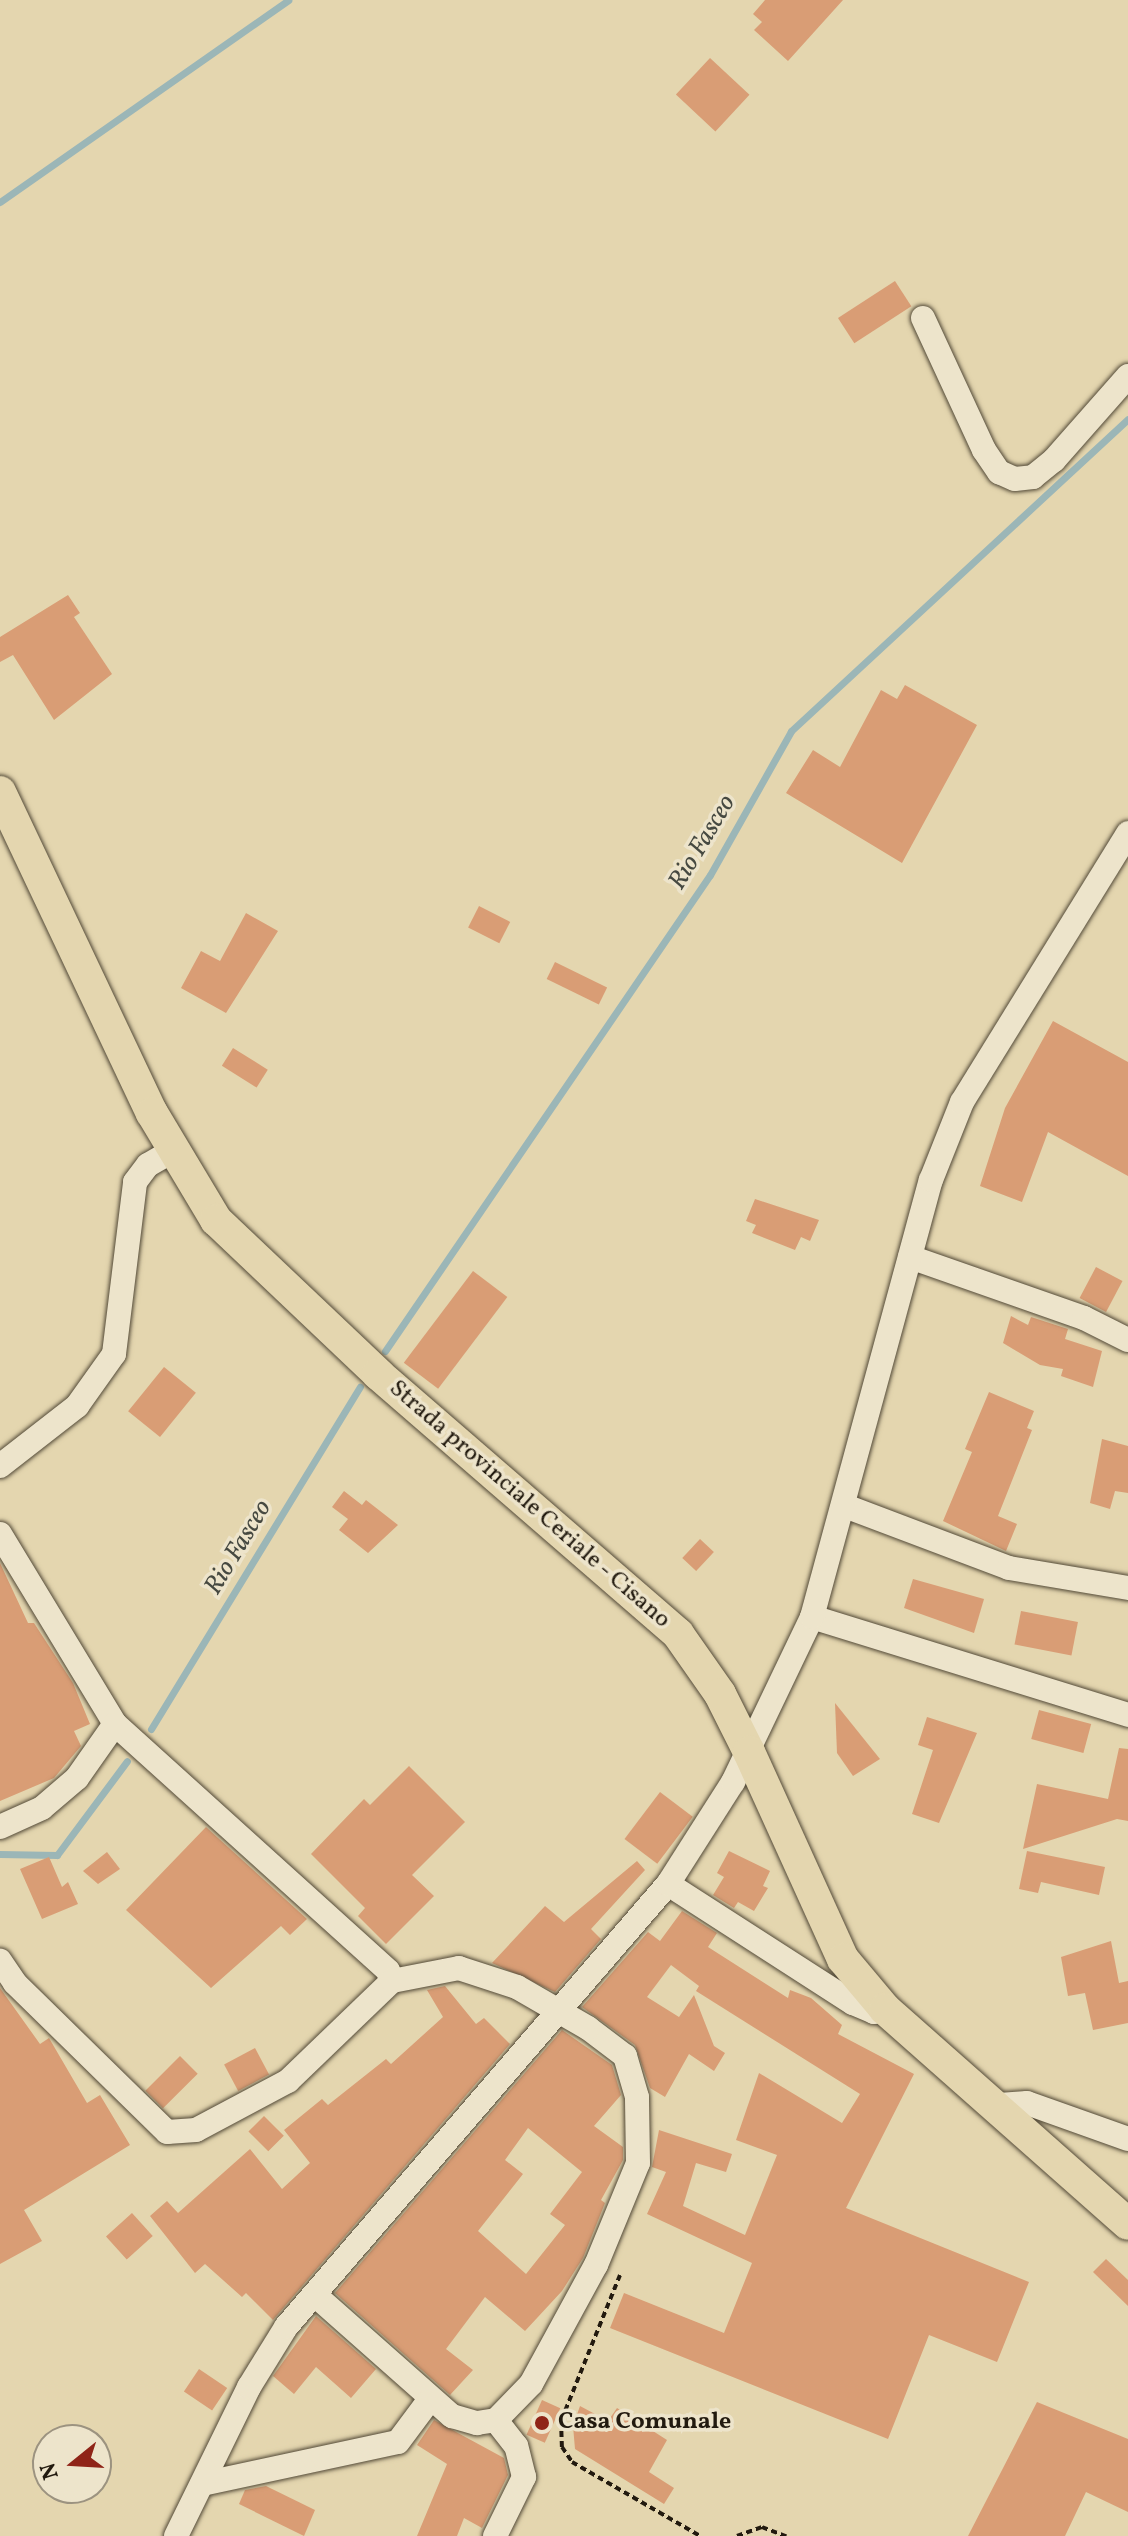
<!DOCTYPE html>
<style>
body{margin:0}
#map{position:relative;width:1128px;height:2536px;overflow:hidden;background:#e4d6af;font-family:Vollkorn,serif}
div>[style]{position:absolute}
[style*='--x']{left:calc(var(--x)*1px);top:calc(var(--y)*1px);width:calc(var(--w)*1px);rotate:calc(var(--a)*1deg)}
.stream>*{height:7px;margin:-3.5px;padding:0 3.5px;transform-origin:3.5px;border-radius:3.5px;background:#9bb6b7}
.building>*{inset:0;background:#d99d75;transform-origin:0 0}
.path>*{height:4px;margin-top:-2px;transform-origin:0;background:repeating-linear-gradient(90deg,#221a0f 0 6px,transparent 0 10px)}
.roads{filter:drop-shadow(0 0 2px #524937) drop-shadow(0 0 2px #524937)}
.minor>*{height:24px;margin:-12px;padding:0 12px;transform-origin:12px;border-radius:12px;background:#ede4cb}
.major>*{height:32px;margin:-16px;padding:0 16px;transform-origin:16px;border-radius:16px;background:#e4d6af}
.dots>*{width:22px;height:22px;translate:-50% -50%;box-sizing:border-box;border:4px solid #ede4cb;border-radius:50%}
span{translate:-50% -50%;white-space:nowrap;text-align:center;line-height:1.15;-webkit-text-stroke:7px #ede4cb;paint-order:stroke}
.street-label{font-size:24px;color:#221a0f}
.poi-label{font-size:24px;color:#221a0f;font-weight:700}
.left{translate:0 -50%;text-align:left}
.water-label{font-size:26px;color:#464941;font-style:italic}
.north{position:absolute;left:32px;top:2424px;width:80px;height:80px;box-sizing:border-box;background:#ede4cb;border:2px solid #9c9380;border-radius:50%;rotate:252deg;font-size:22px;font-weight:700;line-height:32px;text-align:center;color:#221a0f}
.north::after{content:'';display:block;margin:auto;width:28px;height:36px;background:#8f2418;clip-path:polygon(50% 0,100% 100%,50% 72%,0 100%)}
</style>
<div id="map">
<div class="stream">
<i style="--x:0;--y:202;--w:352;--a:-35"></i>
<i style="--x:385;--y:1351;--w:576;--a:-55.68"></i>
<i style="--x:710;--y:875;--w:165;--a:-60.6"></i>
<i style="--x:791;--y:731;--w:459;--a:-42.8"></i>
<i style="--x:151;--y:1729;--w:401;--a:-58.6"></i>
<i style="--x:0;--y:1854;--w:57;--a:1"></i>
<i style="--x:57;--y:1855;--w:117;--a:-53.3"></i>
</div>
<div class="building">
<i style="clip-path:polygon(765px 0,843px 0,788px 61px,754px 30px,762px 22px,753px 14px)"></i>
<i style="left:710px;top:58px;width:54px;height:50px;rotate:43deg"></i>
<i style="left:895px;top:281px;width:30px;height:68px;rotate:57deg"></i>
<i style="clip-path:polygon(68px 595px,80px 613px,74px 617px,112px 674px,54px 720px,13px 655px,0 662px,0 637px)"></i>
<i style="clip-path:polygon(905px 685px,977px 725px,902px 863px,786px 793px,813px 750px,840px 767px,881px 690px,897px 699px)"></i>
<i style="left:479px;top:906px;width:35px;height:24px;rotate:27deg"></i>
<i style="clip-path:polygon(246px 913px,278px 931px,226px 1013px,181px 988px,201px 951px,220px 961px)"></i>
<i style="left:555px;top:962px;width:58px;height:19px;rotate:26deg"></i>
<i style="clip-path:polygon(1053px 1021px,1128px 1062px,1128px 1176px,1048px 1132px,1022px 1202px,980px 1186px,1005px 1108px)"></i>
<i style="left:233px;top:1048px;width:41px;height:21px;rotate:32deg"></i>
<i style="clip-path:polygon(755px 1199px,819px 1220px,810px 1241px,801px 1237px,795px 1250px,752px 1233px,756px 1225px,746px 1221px)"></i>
<i style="left:1096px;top:1267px;width:30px;height:35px;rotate:28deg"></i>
<i style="left:473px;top:1271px;width:43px;height:115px;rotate:37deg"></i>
<i style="clip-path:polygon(1011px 1316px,1028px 1325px,1031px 1317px,1068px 1329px,1065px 1339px,1102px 1351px,1093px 1387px,1061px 1376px,1063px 1369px,1040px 1365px,1003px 1343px)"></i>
<i style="left:164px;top:1367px;width:41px;height:57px;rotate:39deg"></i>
<i style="clip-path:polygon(989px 1392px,1034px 1411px,1027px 1428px,1032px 1430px,998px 1516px,1017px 1524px,1006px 1551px,943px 1521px,972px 1452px,965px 1449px)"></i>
<i style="clip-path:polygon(1102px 1439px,1128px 1446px,1128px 1493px,1115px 1491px,1110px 1509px,1090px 1503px)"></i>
<i style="clip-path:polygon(344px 1491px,362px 1505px,366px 1500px,398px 1525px,368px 1553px,339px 1530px,348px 1519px,332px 1507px)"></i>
<i style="left:700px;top:1539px;width:19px;height:26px;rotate:43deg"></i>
<i style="clip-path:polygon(0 1563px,28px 1623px,34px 1623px,73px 1683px,90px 1724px,74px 1731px,81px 1746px,54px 1778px,0 1801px)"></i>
<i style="clip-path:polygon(913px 1579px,984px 1599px,974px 1633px,904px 1608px)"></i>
<i style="left:1021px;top:1611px;width:58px;height:34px;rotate:11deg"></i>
<i style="clip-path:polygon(835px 1703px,880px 1759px,853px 1776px,837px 1753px)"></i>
<i style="left:1039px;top:1710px;width:54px;height:30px;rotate:15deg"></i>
<i style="clip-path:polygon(927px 1717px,977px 1733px,939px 1823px,912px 1814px,933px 1750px,918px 1745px)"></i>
<i style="clip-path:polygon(1119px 1748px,1128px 1749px,1128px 1821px,1117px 1819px,1023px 1849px,1037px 1784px,1108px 1799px)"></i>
<i style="clip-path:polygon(409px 1766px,465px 1822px,412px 1875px,434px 1896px,386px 1944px,358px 1916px,365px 1908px,311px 1854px,364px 1799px,370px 1805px)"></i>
<i style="left:660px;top:1792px;width:41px;height:59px;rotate:37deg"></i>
<i style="clip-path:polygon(206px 1827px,307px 1919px,290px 1935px,281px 1926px,211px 1988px,126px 1910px)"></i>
<i style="clip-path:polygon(729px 1851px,770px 1871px,763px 1886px,768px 1888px,754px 1911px,738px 1902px,734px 1908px,713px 1895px,724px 1877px,717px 1873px)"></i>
<i style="clip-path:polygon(1027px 1851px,1105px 1867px,1099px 1895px,1041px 1882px,1038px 1893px,1019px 1889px)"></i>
<i style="clip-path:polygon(107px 1852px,120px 1869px,98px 1884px,83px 1871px)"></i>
<i style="clip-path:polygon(49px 1857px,62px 1887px,68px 1882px,78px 1904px,42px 1919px,20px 1869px)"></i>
<i style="clip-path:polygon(637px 1861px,645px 1870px,591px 1929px,601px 1939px,555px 1992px,492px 1963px,545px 1906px,564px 1922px)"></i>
<i style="clip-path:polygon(682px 1911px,717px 1933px,708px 1947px,788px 1998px,790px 1990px,811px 1998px,842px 2025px,838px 2034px,914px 2074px,846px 2208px,1029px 2282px,997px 2362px,929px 2335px,888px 2439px,610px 2328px,624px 2293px,724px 2333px,752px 2263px,647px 2214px,666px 2172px,652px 2167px,659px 2130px,732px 2154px,726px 2172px,696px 2163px,683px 2206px,745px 2235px,777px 2155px,736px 2140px,759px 2073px,842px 2123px,860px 2094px,696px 1991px,699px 1986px,671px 1965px,647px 1997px,679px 2017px,694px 1995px,714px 2046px,725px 2053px,714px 2071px,689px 2054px,665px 2097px,650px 2088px,635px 2045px,582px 2007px,648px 1932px,660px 1941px)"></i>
<i style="clip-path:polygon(1111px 1941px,1119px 1983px,1128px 1981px,1128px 2023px,1093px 2030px,1085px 1993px,1068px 1996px,1061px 1957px)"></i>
<i style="clip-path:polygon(445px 1986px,476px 2024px,484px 2018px,510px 2044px,273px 2320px,246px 2293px,242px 2297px,205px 2264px,195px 2273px,150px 2216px,167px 2201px,178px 2213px,250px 2149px,282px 2189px,310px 2163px,284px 2130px,322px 2099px,328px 2105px,386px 2059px,391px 2064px,443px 2017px,427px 1990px)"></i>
<i style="clip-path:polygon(0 1988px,40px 2044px,49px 2038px,87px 2103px,100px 2095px,130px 2145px,24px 2210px,42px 2241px,0 2264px)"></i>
<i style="clip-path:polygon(evenodd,562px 2030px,612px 2065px,621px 2095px,594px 2126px,623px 2147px,623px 2160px,601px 2200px,605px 2203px,583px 2258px,562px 2291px,525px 2331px,485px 2297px,446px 2349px,473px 2370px,450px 2395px,335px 2293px,562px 2030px,528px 2128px,582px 2172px,550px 2214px,565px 2225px,526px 2274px,478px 2231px,523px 2174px,505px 2160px,528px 2128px)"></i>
<i style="left:255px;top:2048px;width:30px;height:35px;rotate:62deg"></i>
<i style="left:180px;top:2056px;width:25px;height:49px;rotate:45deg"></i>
<i style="left:264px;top:2116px;width:28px;height:22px;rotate:45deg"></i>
<i style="left:132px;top:2213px;width:31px;height:35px;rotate:48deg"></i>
<i style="clip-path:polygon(1106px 2259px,1128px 2280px,1128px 2306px,1093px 2272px)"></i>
<i style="clip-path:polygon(316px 2316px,376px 2369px,351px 2398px,316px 2367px,294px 2394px,273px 2376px)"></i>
<i style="left:199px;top:2369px;width:34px;height:27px;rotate:34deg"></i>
<i style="left:542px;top:2400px;width:20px;height:38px;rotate:24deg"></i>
<i style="clip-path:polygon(1037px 2402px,1128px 2439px,1128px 2512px,1086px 2492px,1065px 2536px,968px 2536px)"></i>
<i style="clip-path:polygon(580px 2406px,608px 2421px,617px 2408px,667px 2440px,649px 2472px,674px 2488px,664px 2504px,575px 2449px,573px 2426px)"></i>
<i style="clip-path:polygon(434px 2420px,504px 2458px,508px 2475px,482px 2528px,464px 2518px,457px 2536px,417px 2536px,447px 2464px,417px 2445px)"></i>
<i style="clip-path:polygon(266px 2486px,315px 2510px,304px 2536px,239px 2504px,245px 2490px)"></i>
</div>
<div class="path">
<i style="--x:620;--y:2275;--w:157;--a:112"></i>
<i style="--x:561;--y:2421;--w:26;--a:88"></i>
<i style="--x:562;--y:2447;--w:18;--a:56"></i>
<i style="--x:572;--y:2462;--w:148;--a:30"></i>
<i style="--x:737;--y:2536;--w:27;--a:-20"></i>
<i style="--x:762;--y:2527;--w:26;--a:21"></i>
</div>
<div class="roads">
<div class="minor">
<i style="--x:923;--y:318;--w:145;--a:65.2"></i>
<i style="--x:984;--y:450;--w:27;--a:56"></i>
<i style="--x:999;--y:472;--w:17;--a:24"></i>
<i style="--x:1015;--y:479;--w:18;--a:-6"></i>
<i style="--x:1033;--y:477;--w:27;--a:-39"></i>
<i style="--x:1054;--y:460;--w:112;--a:-48.6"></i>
<i style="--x:910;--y:1257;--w:184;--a:19.3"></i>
<i style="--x:1084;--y:1318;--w:49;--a:26.6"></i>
<i style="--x:0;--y:1466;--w:98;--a:-37.9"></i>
<i style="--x:77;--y:1406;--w:64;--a:-54.6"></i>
<i style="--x:114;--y:1354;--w:173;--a:-83"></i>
<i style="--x:135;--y:1182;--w:21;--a:-53"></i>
<i style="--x:148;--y:1165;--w:28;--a:-30"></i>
<i style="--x:845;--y:1506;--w:175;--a:20.7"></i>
<i style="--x:1009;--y:1568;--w:121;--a:9.5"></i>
<i style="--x:0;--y:1534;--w:222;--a:58.8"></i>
<i style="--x:115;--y:1724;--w:368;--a:42.1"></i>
<i style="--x:388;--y:1971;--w:11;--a:68"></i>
<i style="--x:392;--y:1981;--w:144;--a:136.1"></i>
<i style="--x:288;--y:2081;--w:104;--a:152"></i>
<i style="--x:196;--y:2130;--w:29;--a:176"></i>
<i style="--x:167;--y:2132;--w:213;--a:-135.6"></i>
<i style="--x:15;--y:1983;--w:27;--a:-124"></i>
<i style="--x:812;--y:1617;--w:331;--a:17.2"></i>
<i style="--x:0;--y:1827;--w:46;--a:-24.3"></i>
<i style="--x:42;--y:1808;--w:46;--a:-40.6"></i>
<i style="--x:77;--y:1778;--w:66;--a:-54.9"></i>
<i style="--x:668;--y:1884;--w:220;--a:32.8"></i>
<i style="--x:853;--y:2003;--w:23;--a:23"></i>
<i style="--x:874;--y:2012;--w:11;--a:-15"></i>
<i style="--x:999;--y:2105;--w:28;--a:-4"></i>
<i style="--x:1027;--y:2103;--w:107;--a:19.6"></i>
<i style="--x:315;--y:2295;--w:183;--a:41.5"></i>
<i style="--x:452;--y:2416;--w:26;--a:16"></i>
<i style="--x:477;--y:2423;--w:19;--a:-9"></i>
<i style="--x:496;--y:2420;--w:50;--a:-45.8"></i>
<i style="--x:531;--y:2384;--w:136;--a:-61.4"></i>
<i style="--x:596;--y:2265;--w:110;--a:-67.6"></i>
<i style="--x:638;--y:2163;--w:66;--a:-90.9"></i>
<i style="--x:637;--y:2097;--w:43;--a:-106.3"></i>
<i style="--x:625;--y:2056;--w:46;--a:-142.9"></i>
<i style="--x:588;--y:2028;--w:82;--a:-150"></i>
<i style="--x:517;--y:1987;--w:61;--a:-161.9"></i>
<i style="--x:459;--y:1968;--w:68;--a:169"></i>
<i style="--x:202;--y:2484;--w:200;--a:-12.1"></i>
<i style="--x:398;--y:2442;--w:54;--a:-53.3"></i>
<i style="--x:176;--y:2536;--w:166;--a:-63.9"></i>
<i style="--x:249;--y:2387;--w:70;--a:-58.3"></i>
<i style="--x:286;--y:2327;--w:585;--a:-49.23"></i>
<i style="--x:668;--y:1884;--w:121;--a:-57.5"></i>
<i style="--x:733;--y:1782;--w:183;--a:-64.4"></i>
<i style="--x:812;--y:1617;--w:453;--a:-74.8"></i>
<i style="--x:931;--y:1180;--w:84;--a:-68.3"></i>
<i style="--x:962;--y:1102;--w:316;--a:-58.3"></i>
<i style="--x:495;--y:2536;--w:66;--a:-63.8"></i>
<i style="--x:524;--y:2477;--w:32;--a:-104"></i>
<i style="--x:516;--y:2446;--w:33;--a:-128"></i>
</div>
<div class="major">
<i style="--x:0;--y:792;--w:355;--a:64.7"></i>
<i style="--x:152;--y:1113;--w:125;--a:59.1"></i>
<i style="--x:216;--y:1220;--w:224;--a:43.5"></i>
<i style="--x:378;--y:1374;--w:397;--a:40.9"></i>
<i style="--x:678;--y:1634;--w:73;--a:55"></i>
<i style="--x:720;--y:1694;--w:65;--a:63.4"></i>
<i style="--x:749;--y:1752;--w:227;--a:65.6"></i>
<i style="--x:843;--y:1959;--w:65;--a:50"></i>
<i style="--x:885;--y:2009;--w:324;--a:41.5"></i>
</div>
</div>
<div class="dots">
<i style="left:542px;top:2423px;background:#8f2418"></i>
</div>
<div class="street-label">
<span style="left:529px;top:1505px;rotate:41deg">Strada provinciale Ceriale - Cisano</span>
</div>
<div class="poi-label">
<span class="left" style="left:558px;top:2423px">Casa Comunale</span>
</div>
<div class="water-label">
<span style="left:703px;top:843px;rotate:-59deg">Rio Fasceo</span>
<span style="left:239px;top:1548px;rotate:-59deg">Rio Fasceo</span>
</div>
<div class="north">N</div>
</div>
